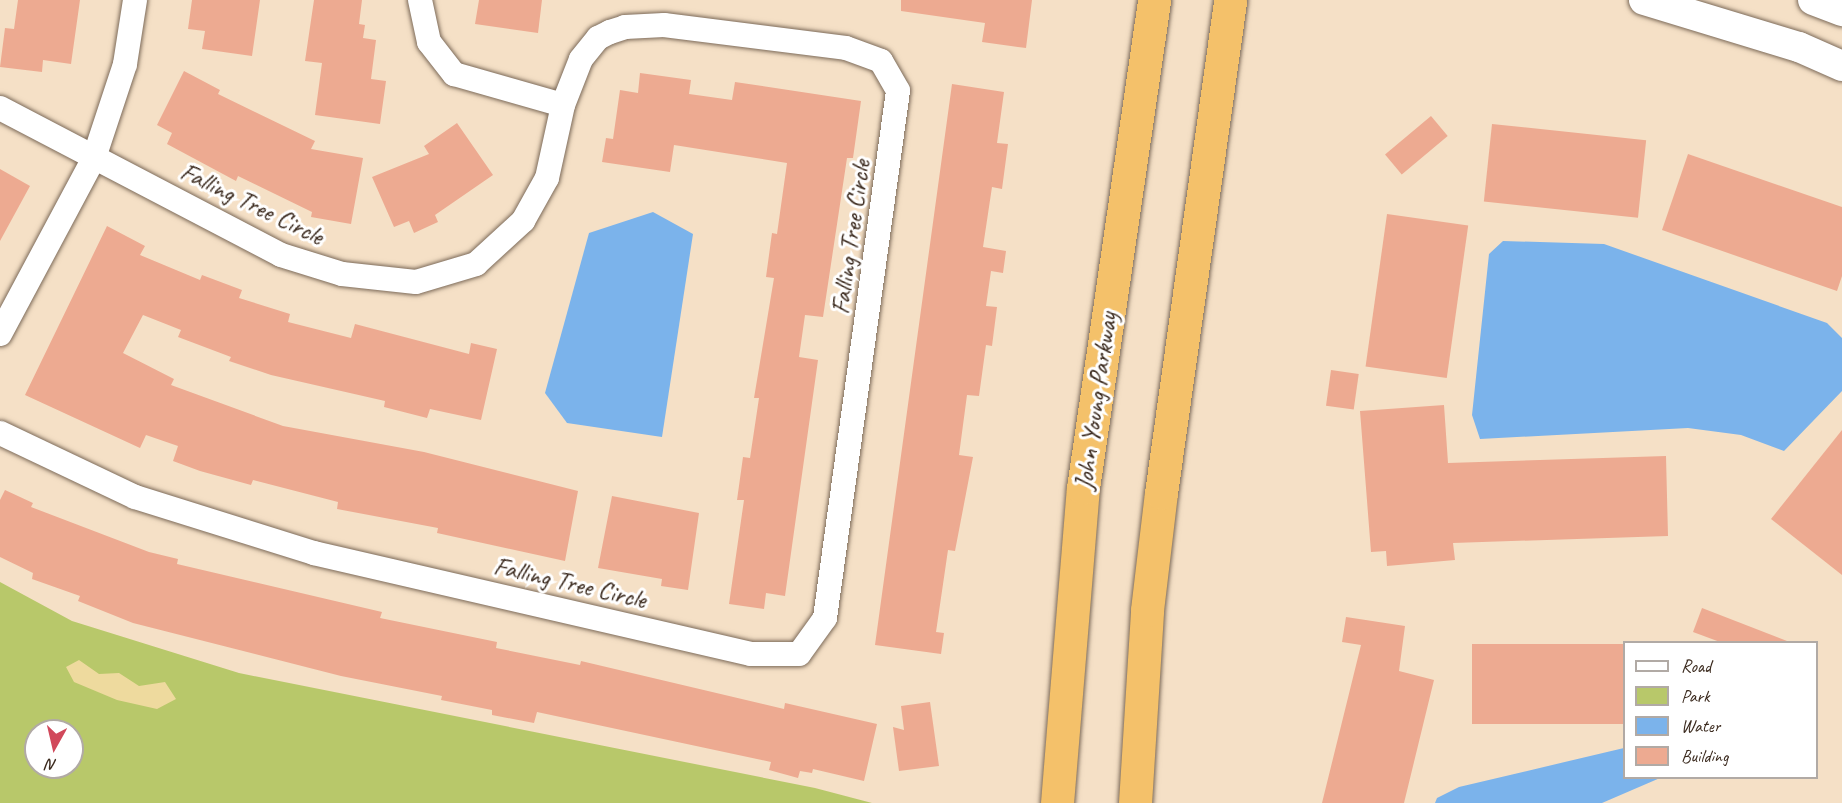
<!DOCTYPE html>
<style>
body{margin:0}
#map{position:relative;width:1842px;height:803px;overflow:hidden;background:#f5e0c6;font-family:Caveat,sans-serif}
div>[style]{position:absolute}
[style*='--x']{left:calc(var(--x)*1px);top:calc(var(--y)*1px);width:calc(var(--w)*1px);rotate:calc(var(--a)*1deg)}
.green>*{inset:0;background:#b8c86a}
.sand>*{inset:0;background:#eeda9e}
.water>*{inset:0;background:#7bb3eb}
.building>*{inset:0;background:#edaa91;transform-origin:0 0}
.roads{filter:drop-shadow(0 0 2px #7c6a59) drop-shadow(0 0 2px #7c6a59)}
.minor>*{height:24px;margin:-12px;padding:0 12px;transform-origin:12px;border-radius:12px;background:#fff}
.tertiary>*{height:30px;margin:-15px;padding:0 15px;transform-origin:15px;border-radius:15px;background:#fff}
.trunk>*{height:33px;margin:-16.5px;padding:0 16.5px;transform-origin:16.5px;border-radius:16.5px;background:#f4c16a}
span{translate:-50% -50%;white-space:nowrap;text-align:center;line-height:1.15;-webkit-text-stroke:6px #fff;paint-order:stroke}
.street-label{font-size:26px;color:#3b2a1e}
.legend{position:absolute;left:1623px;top:641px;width:195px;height:138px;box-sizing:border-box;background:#fff;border:2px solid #b1aaa5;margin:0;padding:8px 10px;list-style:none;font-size:18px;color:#3b2a1e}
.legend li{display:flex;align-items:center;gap:12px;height:30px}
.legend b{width:30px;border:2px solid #b1aaa5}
.north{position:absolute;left:24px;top:719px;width:60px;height:60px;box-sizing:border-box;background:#fff;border:2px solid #b1aaa5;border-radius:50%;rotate:188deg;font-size:16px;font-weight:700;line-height:24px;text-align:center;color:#3b2a1e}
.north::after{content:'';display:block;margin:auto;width:21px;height:27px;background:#d1495b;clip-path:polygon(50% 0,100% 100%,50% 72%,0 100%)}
</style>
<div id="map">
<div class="green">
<i style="clip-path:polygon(evenodd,0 582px,72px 621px,239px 673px,815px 788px,872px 803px,0 803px,0 582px,36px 731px,72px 731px,72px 767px,36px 767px,36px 731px)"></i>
</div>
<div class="sand">
<i style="clip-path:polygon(79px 660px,99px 674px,119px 673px,139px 686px,165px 682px,176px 699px,157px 709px,117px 700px,74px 682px,66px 667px)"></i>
</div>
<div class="water">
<i style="clip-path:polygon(653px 212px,693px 234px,662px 437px,567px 423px,545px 393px,589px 233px)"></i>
<i style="clip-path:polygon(1503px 241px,1604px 244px,1827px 323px,1842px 338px,1842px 391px,1784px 451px,1741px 435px,1688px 428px,1480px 439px,1472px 415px,1489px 254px)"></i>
<i style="clip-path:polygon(1624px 748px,1624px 778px,1660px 778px,1602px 803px,1435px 803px,1437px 798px,1459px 787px)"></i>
</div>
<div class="building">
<i style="clip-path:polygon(18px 0,80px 0,71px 64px,43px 60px,42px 72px,0 67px,5px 28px,14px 29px)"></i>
<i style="clip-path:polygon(192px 0,260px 0,252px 56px,202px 49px,205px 31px,188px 29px)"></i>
<i style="clip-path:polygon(314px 0,362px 0,359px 24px,365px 25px,363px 38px,376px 40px,371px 79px,386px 81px,380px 124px,315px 115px,322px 63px,305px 61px)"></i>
<i style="clip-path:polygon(479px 0,542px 0,538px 33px,475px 24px)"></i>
<i style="clip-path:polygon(901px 0,1032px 0,1026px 48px,982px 42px,985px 23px,901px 11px)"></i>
<i style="clip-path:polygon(184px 71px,220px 90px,218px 94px,315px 141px,311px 149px,363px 158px,351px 224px,311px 217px,312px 212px,238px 176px,236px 181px,167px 144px,172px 133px,157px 125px)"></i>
<i style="clip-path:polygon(640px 73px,691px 80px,689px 94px,732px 100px,735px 82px,861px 101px,853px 158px,847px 158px,823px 317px,805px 315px,799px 357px,818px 360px,785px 596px,766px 593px,764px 609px,729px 604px,744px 500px,737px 500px,743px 457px,750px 458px,759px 398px,754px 398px,774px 278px,766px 277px,772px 233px,777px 234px,787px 163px,674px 145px,670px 172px,602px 162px,606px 138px,613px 139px,620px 90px,638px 93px)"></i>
<i style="clip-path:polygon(952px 84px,1004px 92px,997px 143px,1008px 144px,1002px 189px,992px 187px,983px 247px,1006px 251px,1003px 273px,991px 271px,986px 306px,997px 307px,992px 346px,986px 345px,979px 396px,967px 395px,959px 455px,973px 457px,955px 551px,948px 550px,936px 632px,944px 633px,941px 654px,875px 645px)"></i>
<i style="left:1431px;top:116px;width:26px;height:60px;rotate:50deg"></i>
<i style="clip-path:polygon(457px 123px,493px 175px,435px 215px,438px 222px,414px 233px,409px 221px,394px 227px,372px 177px,429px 154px,424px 146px)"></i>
<i style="left:1492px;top:124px;width:155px;height:78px;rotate:6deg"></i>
<i style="clip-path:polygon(1688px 154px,1842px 207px,1842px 276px,1837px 291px,1662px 230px)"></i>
<i style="clip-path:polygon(0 169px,30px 186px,0 241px)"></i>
<i style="left:1387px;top:214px;width:82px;height:154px;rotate:8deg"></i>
<i style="clip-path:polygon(107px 226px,145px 246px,140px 255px,200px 280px,202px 275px,242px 290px,239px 298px,290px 314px,288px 322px,351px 338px,355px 324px,469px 354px,471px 343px,497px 349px,481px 420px,430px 409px,427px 418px,384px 407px,385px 401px,271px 375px,229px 361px,231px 357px,178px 337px,181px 330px,143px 315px,123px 353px,174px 379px,171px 385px,283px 426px,424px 452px,578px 491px,565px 561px,437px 533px,438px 528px,337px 509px,338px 502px,253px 480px,251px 485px,200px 471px,173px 461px,178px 446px,146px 435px,140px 448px,25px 395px)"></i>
<i style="left:1331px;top:370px;width:28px;height:36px;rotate:8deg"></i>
<i style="clip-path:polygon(1444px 405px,1448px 463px,1666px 456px,1668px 536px,1453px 543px,1455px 560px,1387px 566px,1386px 551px,1371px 552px,1360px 411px)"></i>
<i style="clip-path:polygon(1842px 430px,1842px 575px,1771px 519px)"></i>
<i style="clip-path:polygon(5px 490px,33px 503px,31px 507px,149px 552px,178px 559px,177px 564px,382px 612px,380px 618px,497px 642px,496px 648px,580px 665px,581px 661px,784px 709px,785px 703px,877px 724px,864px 781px,813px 769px,812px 773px,800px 771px,798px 778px,769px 770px,771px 762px,537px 712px,534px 723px,492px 715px,492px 710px,441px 700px,442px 696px,341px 676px,133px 623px,78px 601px,80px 596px,32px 579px,33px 573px,0 557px,0 500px)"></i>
<i style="clip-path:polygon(612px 496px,699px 513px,688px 590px,661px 586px,662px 579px,598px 568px)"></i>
<i style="clip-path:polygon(1702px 608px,1787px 641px,1786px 642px,1720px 642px,1693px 632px)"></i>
<i style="clip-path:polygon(1346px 617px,1405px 626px,1399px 671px,1434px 680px,1404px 803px,1322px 803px,1361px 645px,1342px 642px)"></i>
<i style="left:1624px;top:644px;width:80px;height:152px;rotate:90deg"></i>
<i style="clip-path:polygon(930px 702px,939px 766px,899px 771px,893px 727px,904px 730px,901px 706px)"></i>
</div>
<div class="roads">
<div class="minor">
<i style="--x:420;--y:0;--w:43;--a:77.9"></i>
<i style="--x:429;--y:42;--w:41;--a:52"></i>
<i style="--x:454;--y:74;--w:113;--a:15.9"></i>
<i style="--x:0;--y:108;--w:317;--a:27.6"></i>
<i style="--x:281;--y:255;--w:64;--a:17.3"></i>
<i style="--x:342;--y:274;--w:74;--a:6.2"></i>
<i style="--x:416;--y:282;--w:63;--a:-16.7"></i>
<i style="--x:476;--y:264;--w:64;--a:-42.5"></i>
<i style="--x:523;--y:221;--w:49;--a:-60.8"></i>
<i style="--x:547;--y:178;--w:75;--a:-77.6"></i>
<i style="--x:563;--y:105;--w:49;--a:-68.6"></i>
<i style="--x:581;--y:59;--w:27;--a:-51"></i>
<i style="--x:598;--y:38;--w:13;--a:-27"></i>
<i style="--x:610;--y:32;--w:16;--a:-18"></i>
<i style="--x:625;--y:27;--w:39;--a:-3"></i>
<i style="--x:664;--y:25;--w:183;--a:7.2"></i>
<i style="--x:846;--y:48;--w:37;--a:20"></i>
<i style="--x:881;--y:61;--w:34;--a:60"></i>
<i style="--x:898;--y:91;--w:532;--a:97.89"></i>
<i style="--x:825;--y:618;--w:44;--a:125.8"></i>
<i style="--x:799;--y:654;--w:48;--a:180"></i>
<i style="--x:751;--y:654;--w:449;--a:-167"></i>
<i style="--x:314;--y:553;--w:188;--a:-162.6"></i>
<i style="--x:135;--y:497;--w:149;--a:-154.6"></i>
<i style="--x:0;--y:334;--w:200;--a:-61.9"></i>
<i style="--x:94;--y:158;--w:99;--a:-71.7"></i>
<i style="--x:125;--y:64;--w:65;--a:-81.1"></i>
</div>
<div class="tertiary">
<i style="--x:1644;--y:0;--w:162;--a:16.9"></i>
<i style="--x:1799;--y:47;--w:47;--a:23.8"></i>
<i style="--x:1813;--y:0;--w:31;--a:21"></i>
</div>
<div class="trunk">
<i style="--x:1057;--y:803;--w:316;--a:-85.3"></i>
<i style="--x:1083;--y:488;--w:493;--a:-81.7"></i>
<i style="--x:1135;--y:803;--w:193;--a:-86.4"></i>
<i style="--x:1147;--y:610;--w:118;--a:-83.2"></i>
<i style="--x:1161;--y:493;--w:498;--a:-82"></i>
</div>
</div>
<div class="street-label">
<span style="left:252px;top:204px;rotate:26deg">Falling Tree Circle</span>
<span style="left:851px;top:237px;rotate:-82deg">Falling Tree Circle</span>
<span style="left:1096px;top:401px;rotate:-82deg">John Young Parkway</span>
<span style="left:570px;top:583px;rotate:13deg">Falling Tree Circle</span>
</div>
<ul class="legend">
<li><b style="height:8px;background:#fff"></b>Road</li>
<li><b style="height:16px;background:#b8c86a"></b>Park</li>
<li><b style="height:16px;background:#7bb3eb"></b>Water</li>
<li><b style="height:16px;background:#edaa91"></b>Building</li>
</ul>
<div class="north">N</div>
</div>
